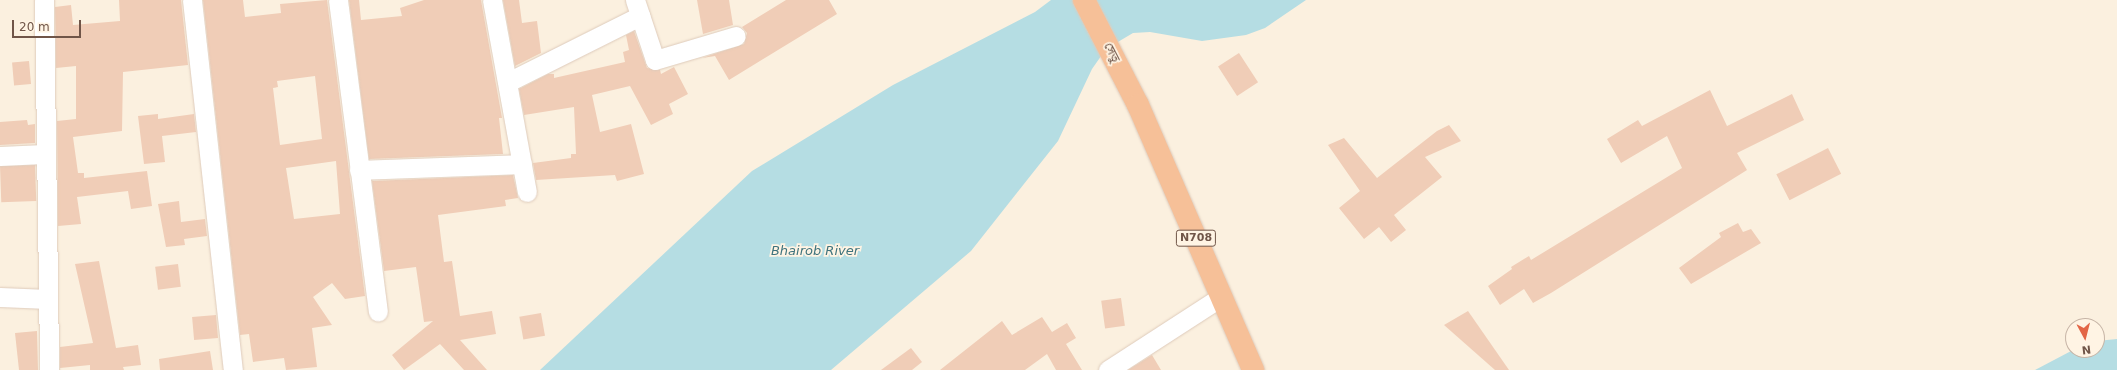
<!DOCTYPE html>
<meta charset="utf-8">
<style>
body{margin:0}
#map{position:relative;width:2117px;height:370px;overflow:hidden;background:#fbf0df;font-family:"DejaVu Sans","Noto Sans Bengali",sans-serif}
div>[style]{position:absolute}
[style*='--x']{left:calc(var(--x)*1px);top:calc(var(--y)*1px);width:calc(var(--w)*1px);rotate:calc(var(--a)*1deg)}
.water>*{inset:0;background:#b5dde3}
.building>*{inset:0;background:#f0cdb7;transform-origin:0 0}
.roads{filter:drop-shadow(0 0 1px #decbbb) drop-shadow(0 0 1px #decbbb)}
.minor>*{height:19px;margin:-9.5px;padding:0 9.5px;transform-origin:9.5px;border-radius:9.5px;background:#fff}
.trunk>*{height:22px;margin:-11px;padding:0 11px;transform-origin:11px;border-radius:11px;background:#f6c098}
span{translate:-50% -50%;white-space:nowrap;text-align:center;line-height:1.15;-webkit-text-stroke:3.5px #fff4e4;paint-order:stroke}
.shield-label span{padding:1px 3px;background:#fff4e4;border:1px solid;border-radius:3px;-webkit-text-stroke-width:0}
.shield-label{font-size:11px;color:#705548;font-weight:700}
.street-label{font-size:12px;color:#705548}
.water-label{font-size:13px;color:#3f737d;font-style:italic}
.north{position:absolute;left:2065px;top:318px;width:40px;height:40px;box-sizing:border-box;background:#fff4e4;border:1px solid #c6b4a6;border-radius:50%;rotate:173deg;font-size:11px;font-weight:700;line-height:16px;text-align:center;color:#705548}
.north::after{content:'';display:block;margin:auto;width:14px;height:18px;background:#e36646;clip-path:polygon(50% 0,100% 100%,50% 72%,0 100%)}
.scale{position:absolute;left:12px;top:20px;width:69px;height:18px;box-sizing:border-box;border:2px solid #705548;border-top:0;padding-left:5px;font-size:12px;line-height:14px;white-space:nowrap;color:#705548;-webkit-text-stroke:3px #fff4e4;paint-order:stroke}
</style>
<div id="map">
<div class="water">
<i style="clip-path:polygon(1051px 0,1306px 0,1265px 28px,1246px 35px,1202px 41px,1150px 32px,1133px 33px,1106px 49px,1092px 69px,1058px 141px,971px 251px,831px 370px,540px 370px,752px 171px,893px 85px,1035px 12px)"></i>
<i style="clip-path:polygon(2117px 339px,2117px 370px,2035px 370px,2073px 350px,2097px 350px,2097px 341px)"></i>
</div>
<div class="building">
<i style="clip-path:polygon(119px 0,181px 0,188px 65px,123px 72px,122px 131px,73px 137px,78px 173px,84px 173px,84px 178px,147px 171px,152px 206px,131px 209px,128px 191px,77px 197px,81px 224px,58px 226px,57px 121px,76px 119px,76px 66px,56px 68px,55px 7px,71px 5px,73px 25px,120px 21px)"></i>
<i style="clip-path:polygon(evenodd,203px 0,243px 0,245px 17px,281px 13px,280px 4px,327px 0,365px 296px,345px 299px,332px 283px,313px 297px,332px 325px,312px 328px,317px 367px,286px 370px,284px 358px,253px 362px,249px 334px,240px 335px,203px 0,315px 76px,322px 139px,280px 145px,273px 88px,278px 87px,277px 81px,315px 76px,203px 0,336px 161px,340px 214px,294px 219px,286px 168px,336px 161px)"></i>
<i style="clip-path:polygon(349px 0,359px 0,361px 20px,402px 16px,400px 8px,424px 0,481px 0,502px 118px,499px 118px,503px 154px,369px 159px)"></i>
<i style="clip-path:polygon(503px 0,519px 0,522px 23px,537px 21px,541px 53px,515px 66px)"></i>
<i style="clip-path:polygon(697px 0,729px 0,733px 25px,703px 34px)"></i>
<i style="clip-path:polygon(786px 0,829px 0,837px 14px,729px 80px,715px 56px,702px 58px,744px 44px,747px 33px,742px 27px)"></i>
<i style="clip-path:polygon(634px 31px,647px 68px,660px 70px,661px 74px,674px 67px,688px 94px,669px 104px,673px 114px,651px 125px,630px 86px,592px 95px,600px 132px,631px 124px,644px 174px,617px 181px,615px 175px,536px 180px,533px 163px,571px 158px,571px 154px,576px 154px,574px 107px,524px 115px,519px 89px,548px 74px,554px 74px,554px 78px,625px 62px,623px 52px,629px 50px,626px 35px)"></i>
<i style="left:1239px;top:53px;width:35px;height:25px;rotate:57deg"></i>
<i style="left:29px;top:61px;width:23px;height:17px;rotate:85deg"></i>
<i style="clip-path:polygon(1710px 90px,1727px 126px,1792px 94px,1804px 120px,1737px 153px,1747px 170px,1551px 293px,1533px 303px,1524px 289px,1500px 305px,1488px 286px,1512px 269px,1511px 267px,1529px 256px,1531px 260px,1682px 168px,1667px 136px,1621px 163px,1607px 139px,1638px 120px,1642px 126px)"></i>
<i style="clip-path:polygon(158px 114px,158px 119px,194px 114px,196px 132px,162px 136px,165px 162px,144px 164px,138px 116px)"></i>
<i style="clip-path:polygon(27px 120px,28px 125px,35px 124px,35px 143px,0 145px,0 122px)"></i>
<i style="clip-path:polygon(1449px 125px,1461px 141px,1425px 157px,1442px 177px,1394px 215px,1406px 230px,1391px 242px,1379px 227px,1364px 239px,1339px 208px,1360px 191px,1328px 145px,1344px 138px,1377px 178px,1437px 131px)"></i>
<i style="left:1828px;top:148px;width:29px;height:58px;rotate:63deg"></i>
<i style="left:35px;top:165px;width:36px;height:35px;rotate:88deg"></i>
<i style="clip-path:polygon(513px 175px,518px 198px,505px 200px,506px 206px,438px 215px,444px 262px,452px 261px,460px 316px,492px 311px,496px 334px,460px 340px,487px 370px,464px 370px,440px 344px,404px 370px,392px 355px,433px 321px,424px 322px,416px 267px,384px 271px,372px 181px)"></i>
<i style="clip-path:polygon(179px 201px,181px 222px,205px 219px,207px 236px,184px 239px,185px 245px,166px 247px,158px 204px)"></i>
<i style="clip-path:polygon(1738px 223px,1743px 232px,1751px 229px,1761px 243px,1691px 284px,1679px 268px,1721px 237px,1719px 233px)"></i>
<i style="clip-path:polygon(99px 261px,116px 348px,138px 345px,141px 365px,123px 367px,124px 370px,90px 370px,90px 365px,60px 368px,60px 347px,93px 343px,75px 264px)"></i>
<i style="left:178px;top:264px;width:23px;height:23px;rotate:83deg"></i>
<i style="left:1121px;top:298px;width:28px;height:20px;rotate:82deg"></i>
<i style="clip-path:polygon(1468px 311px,1509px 370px,1495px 370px,1444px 325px)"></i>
<i style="left:541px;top:313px;width:23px;height:22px;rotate:80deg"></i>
<i style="left:216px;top:315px;width:23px;height:24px;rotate:85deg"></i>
<i style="clip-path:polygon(1042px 317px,1052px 332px,1067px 323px,1076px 338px,1066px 344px,1082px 370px,1056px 370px,1047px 354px,1025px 370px,940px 370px,1002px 321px,1012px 335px)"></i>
<i style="clip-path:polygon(37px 331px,38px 370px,19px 370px,15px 333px)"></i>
<i style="clip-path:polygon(911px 348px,922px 362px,912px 370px,881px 370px)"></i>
<i style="clip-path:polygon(210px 351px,213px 370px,160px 370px,159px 359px)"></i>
<i style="clip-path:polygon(1152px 355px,1161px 370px,1128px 370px)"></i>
</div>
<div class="roads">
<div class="minor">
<i style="--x:44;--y:0;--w:370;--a:89.2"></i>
<i style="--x:192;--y:0;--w:372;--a:83.7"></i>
<i style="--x:338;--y:0;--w:314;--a:82.7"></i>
<i style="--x:492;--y:0;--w:195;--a:79.7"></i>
<i style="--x:635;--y:0;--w:63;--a:71.6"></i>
<i style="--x:655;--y:60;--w:84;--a:-16.5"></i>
<i style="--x:508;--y:82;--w:148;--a:-26.6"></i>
<i style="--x:0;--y:156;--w:44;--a:-2.6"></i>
<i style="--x:359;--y:170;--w:163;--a:-2.1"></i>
<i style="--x:0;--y:297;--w:48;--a:2.4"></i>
<i style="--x:1108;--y:370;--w:135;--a:-32.9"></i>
</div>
<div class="trunk">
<i style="--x:1084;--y:0;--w:118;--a:62.8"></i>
<i style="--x:1138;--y:105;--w:289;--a:66.5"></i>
</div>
</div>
<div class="shield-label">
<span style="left:1196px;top:238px">N708</span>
</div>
<div class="street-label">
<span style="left:1111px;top:53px;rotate:63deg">সেতু</span>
</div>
<div class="water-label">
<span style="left:815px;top:251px">Bhairob River</span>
</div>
<div class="north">N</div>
<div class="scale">20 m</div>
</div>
